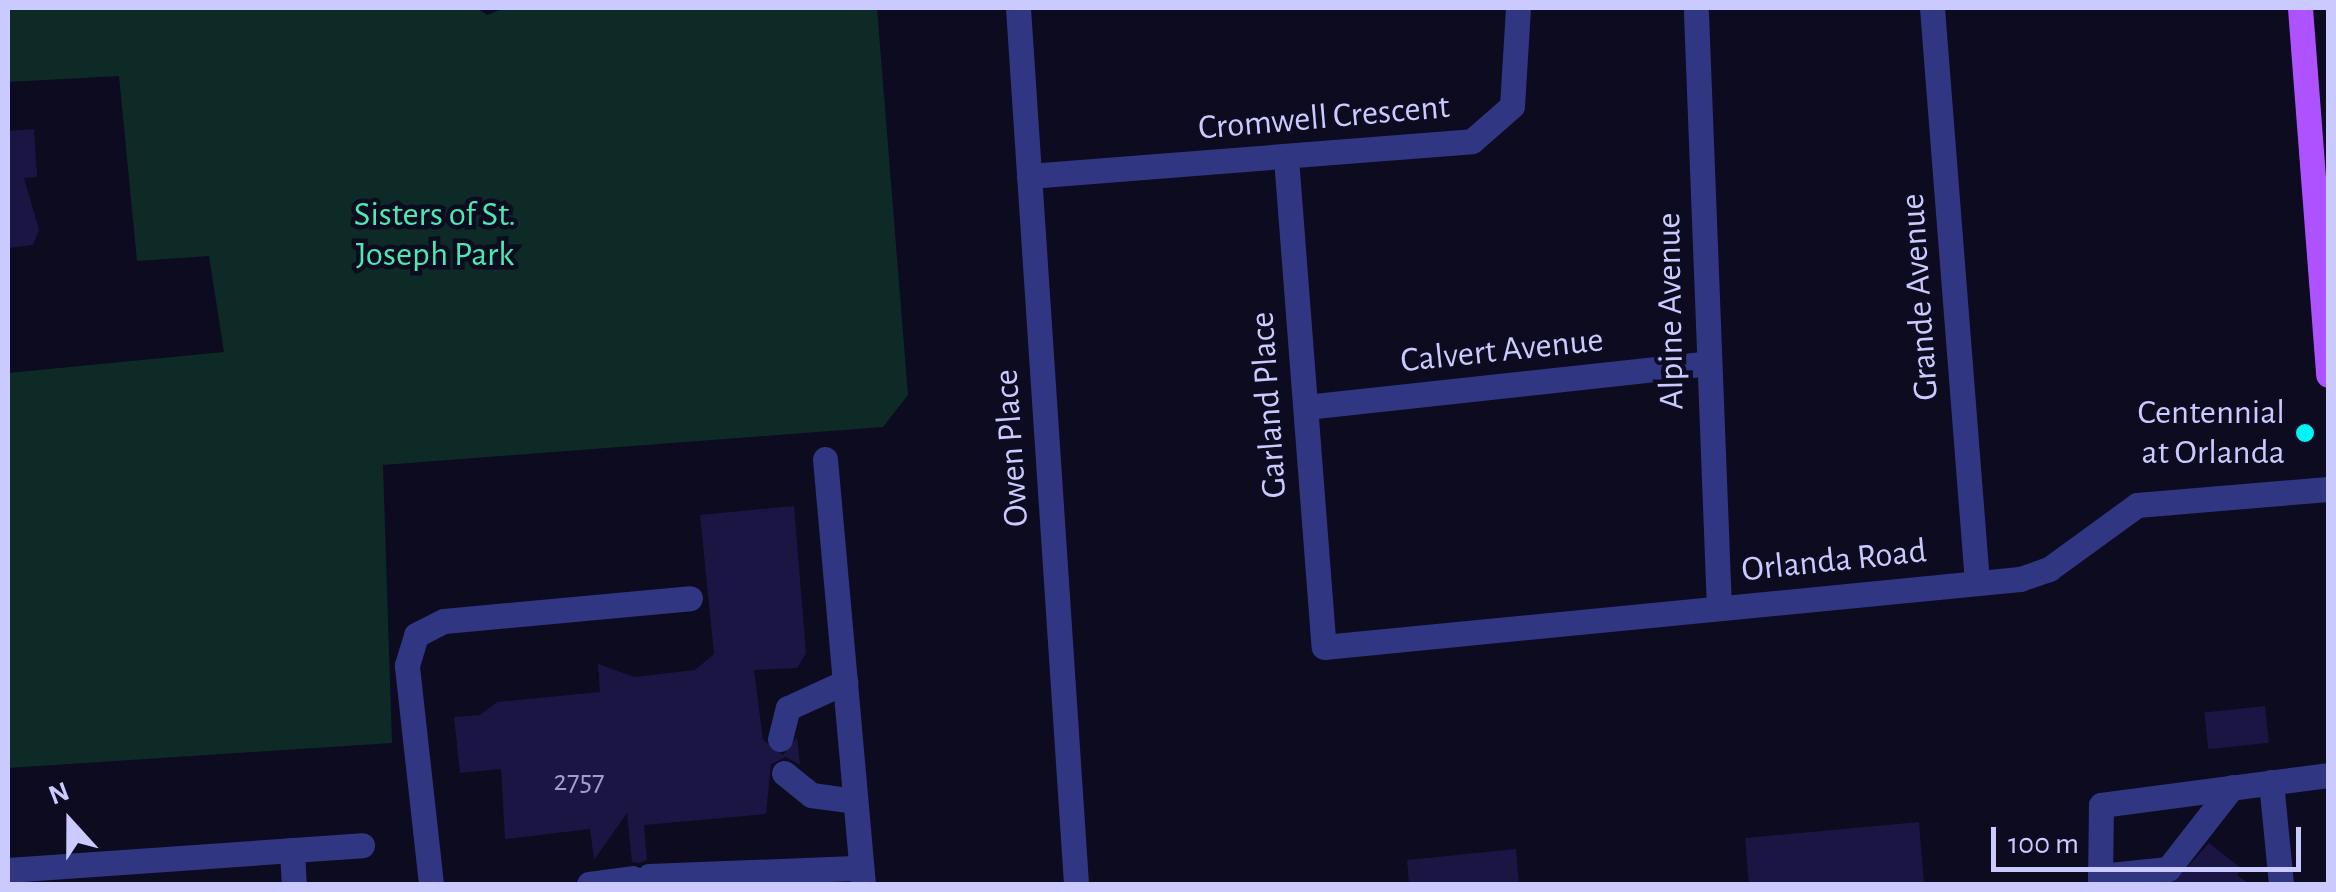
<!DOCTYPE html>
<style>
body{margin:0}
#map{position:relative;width:2336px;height:892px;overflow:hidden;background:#0c0b20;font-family:"Alegreya Sans",sans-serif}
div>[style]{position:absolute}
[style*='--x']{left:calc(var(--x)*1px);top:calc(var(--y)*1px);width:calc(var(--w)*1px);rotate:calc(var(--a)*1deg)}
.green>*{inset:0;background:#0d2a27}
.building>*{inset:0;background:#1a1543;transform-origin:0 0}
.minor>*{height:25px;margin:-12.5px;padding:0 12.5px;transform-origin:12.5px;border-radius:12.5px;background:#313683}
.major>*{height:25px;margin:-12.5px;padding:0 12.5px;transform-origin:12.5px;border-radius:12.5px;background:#ae51ff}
.dots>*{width:28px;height:28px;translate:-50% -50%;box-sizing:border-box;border:5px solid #0c0b20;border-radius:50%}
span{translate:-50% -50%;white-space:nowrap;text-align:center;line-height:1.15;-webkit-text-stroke:9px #0c0b20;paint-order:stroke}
.number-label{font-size:30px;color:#9f9dd0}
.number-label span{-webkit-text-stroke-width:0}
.street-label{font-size:35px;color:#cbcaff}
.park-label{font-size:35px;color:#4ce9b3}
.poi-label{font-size:35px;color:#cbcaff}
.right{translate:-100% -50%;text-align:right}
.frame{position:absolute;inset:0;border:10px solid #cbcaff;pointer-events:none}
.north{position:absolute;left:20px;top:772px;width:100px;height:100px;-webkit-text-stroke:8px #0c0b20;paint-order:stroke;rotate:339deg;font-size:28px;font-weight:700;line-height:40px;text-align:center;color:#cbcaff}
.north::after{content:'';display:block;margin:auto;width:35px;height:45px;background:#cbcaff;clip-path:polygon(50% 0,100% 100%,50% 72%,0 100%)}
.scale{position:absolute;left:1991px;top:827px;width:310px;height:45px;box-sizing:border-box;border:5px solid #cbcaff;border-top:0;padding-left:12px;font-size:30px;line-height:35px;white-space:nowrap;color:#cbcaff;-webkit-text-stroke:8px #0c0b20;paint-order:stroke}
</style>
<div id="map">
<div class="green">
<i style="clip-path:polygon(8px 8px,477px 8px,487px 15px,505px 8px,877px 8px,908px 395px,883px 427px,383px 465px,392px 743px,8px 768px,8px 373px,224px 352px,209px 256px,137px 261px,119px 76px,8px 82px)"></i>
</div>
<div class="building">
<i style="clip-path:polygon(34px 129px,37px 177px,24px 178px,39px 230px,33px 245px,8px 248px,8px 131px)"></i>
<i style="clip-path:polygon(794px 506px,806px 653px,797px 668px,754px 670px,763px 740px,783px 755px,797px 737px,800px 765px,786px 757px,771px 764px,766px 814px,644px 825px,647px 860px,639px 863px,632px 862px,627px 813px,594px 860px,590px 829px,505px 839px,501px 769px,460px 773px,454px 717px,480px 715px,497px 702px,600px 692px,598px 664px,634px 677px,695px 670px,714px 654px,700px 515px)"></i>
<i style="left:2265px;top:706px;width:37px;height:61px;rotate:84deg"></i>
<i style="clip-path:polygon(1919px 822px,1924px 883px,1749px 884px,1745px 838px)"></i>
<i style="clip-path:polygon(2209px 843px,2242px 869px,2237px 875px,2249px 884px,2172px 884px)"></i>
<i style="clip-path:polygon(1516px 849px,1519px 884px,1409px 884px,1407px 860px)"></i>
</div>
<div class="minor">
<i style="--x:1018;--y:8;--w:878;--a:86.21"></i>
<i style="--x:1932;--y:8;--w:576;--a:85.52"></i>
<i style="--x:1696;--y:13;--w:595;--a:87.79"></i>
<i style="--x:1286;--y:158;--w:490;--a:85.6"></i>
<i style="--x:1324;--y:647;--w:699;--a:-5.58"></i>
<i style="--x:2020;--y:579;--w:31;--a:-19"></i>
<i style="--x:2049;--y:569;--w:109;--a:-36"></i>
<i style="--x:2137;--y:505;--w:192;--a:-4.8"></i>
<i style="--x:1029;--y:176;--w:444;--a:-4.5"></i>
<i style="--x:1472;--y:141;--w:53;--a:-41.2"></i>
<i style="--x:1512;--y:106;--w:98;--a:-86.5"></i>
<i style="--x:1306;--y:407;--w:401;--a:-6.2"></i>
<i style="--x:825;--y:459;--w:427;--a:84.9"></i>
<i style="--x:780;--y:739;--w:32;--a:-76"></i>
<i style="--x:788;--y:708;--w:63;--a:-24.5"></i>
<i style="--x:784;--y:773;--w:35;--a:39"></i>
<i style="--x:811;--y:795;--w:44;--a:7.8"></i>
<i style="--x:2271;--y:782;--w:102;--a:84.4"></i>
<i style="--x:292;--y:850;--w:34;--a:87"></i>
<i style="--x:8;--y:870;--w:355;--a:-4"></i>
<i style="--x:649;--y:876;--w:212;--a:-2.2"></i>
<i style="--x:2100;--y:876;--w:68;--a:-5.9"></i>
<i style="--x:2168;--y:869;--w:104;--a:-52"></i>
<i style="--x:431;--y:884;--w:220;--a:-96.3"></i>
<i style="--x:407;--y:665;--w:31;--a:-73"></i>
<i style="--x:416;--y:635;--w:31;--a:-27"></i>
<i style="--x:444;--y:621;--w:247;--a:-5.3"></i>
<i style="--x:589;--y:884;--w:44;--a:-7.8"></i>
<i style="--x:2100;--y:884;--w:79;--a:-89.3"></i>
<i style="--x:2101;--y:805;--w:229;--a:-7.5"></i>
</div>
<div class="major">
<i style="--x:2300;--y:8;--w:368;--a:85.6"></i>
</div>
<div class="dots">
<i style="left:2305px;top:433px;background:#00f3f5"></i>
</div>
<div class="number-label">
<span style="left:579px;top:781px">2757</span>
</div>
<div class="street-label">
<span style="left:1324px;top:118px;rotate:-5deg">Cromwell Crescent</span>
<span style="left:1920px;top:297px;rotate:-94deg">Grande Avenue</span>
<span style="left:1671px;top:311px;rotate:-91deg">Alpine Avenue</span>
<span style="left:1502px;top:351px;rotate:-6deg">Calvert Avenue</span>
<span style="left:1269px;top:405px;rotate:-94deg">Garland Place</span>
<span style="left:1012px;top:448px;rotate:-94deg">Owen Place</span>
<span style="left:1834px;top:561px;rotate:-6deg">Orlanda Road</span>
</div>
<div class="park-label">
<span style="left:435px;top:235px">Sisters of St.<br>Joseph Park</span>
</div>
<div class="poi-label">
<span class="right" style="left:2285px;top:433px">Centennial<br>at Orlanda</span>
</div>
<div class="frame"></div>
<div class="north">N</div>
<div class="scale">100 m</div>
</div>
